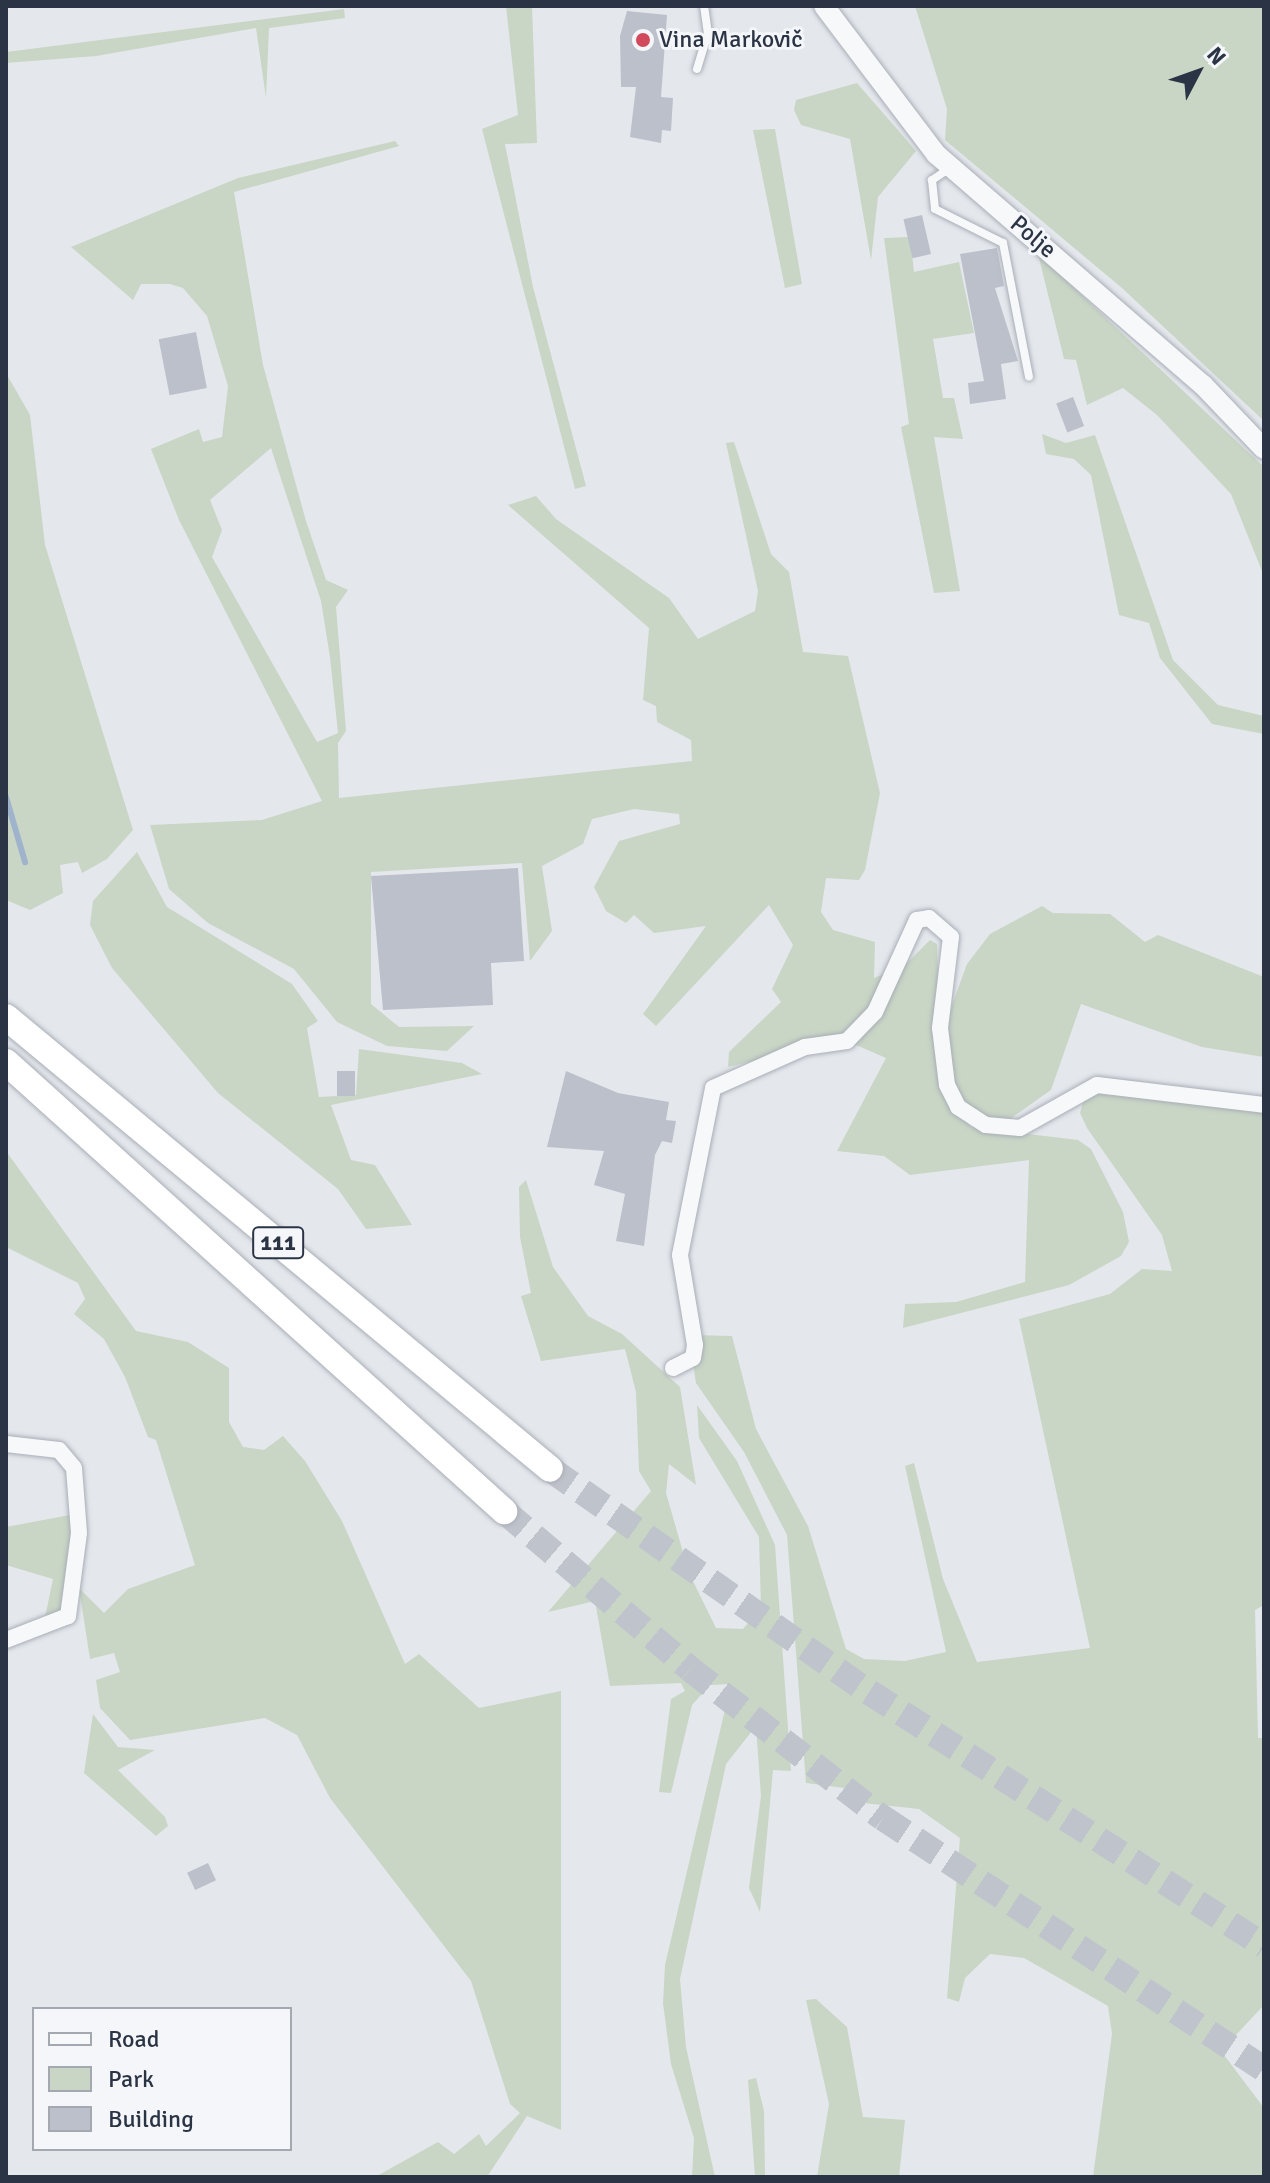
<!DOCTYPE html>
<meta charset="utf-8">
<style>
body{margin:0}
#map{position:relative;width:1270px;height:2183px;overflow:hidden;background:#e4e7ec;font-family:Signika,sans-serif}
div>[style]{position:absolute}
[style*='--x']{left:calc(var(--x)*1px);top:calc(var(--y)*1px);width:calc(var(--w)*1px);rotate:calc(var(--a)*1deg)}
.green>*{inset:0;background:#c9d6c5}
.stream>*{height:6px;margin:-3px;padding:0 3px;transform-origin:3px;border-radius:3px;background:#9fb4cc}
.building>*{inset:0;background:#bbc0ca;transform-origin:0 0}
.trunk-tunnel>*{height:26px;margin-top:-13px;transform-origin:0;background:repeating-linear-gradient(90deg,#bfc3cb 0 26px,transparent 0 39px)}
.roads{filter:drop-shadow(0 0 2px #a9aeb7) drop-shadow(0 0 2px #a9aeb7)}
.service>*{height:8px;margin:-4px;padding:0 4px;transform-origin:4px;border-radius:4px;background:#f7f8fa}
.minor>*{height:16px;margin:-8px;padding:0 8px;transform-origin:8px;border-radius:8px;background:#f7f8fa}
.tertiary>*{height:20px;margin:-10px;padding:0 10px;transform-origin:10px;border-radius:10px;background:#f7f8fa}
.trunk>*{height:26px;margin:-13px;padding:0 13px;transform-origin:13px;border-radius:13px;background:#fff}
.dots>*{width:22px;height:22px;translate:-50% -50%;box-sizing:border-box;border:4px solid #f4f6f9;border-radius:50%}
span{translate:-50% -50%;white-space:nowrap;text-align:center;line-height:1.15;-webkit-text-stroke:6px #f4f6f9;paint-order:stroke}
.shield-label span{padding:2px 6px;background:#f4f6f9;border:2px solid;border-radius:6px;-webkit-text-stroke-width:0}
.shield-label{font-size:22px;color:#2b3445;font-weight:700}
.poi-label{font-size:24px;color:#2b3445}
.left{translate:0 -50%;text-align:left}
.street-label{font-size:24px;color:#2b3445}
.frame{position:absolute;inset:0;border:8px solid #2b3445;pointer-events:none}
.legend{position:absolute;left:32px;top:2007px;width:260px;height:144px;box-sizing:border-box;background:#f4f6f9;border:2px solid #a4a8b1;margin:0;padding:10px 14px;list-style:none;font-size:24px;color:#2b3445}
.legend li{display:flex;align-items:center;gap:16px;height:40px}
.legend b{width:40px;border:2px solid #a4a8b1}
.north{position:absolute;left:1158px;top:32px;width:80px;height:80px;-webkit-text-stroke:6px #f4f6f9;paint-order:stroke;rotate:49deg;font-size:22px;font-weight:700;line-height:32px;text-align:center;color:#2b3445}
.north::after{content:'';display:block;margin:auto;width:28px;height:36px;background:#2b3445;clip-path:polygon(50% 0,100% 100%,50% 72%,0 100%)}
</style>
<div id="map">
<div class="green">
<i style="clip-path:polygon(506px 6px,532px 6px,537px 143px,505px 144px,533px 287px,586px 486px,575px 489px,482px 129px,518px 115px)"></i>
<i style="clip-path:polygon(915px 6px,1264px 6px,1264px 421px,1122px 288px,945px 140px,947px 109px)"></i>
<i style="clip-path:polygon(344px 9px,345px 18px,269px 28px,266px 98px,256px 28px,96px 56px,6px 63px,6px 52px)"></i>
<i style="clip-path:polygon(857px 83px,916px 151px,878px 197px,871px 260px,850px 139px,801px 125px,794px 110px,796px 100px)"></i>
<i style="clip-path:polygon(775px 129px,802px 284px,785px 288px,753px 130px)"></i>
<i style="clip-path:polygon(evenodd,395px 141px,399px 146px,234px 192px,263px 365px,306px 521px,326px 580px,348px 590px,336px 607px,346px 731px,338px 743px,339px 798px,692px 761px,691px 740px,657px 722px,656px 706px,643px 700px,649px 628px,508px 505px,536px 496px,556px 519px,669px 598px,698px 639px,755px 611px,758px 591px,726px 443px,734px 442px,771px 554px,789px 572px,803px 652px,848px 656px,880px 793px,865px 870px,859px 880px,826px 878px,821px 912px,833px 930px,875px 942px,874px 978px,905px 965px,930px 940px,937px 944px,942px 1092px,971px 1127px,1078px 1140px,1091px 1149px,1123px 1212px,1129px 1242px,1121px 1256px,1069px 1285px,903px 1328px,905px 1304px,956px 1302px,1025px 1282px,1029px 1160px,910px 1175px,884px 1156px,837px 1151px,886px 1058px,856px 1045px,837px 1040px,728px 1067px,729px 1052px,781px 1002px,772px 989px,793px 945px,769px 905px,656px 1026px,643px 1014px,706px 926px,654px 933px,634px 915px,626px 923px,606px 911px,594px 887px,619px 841px,680px 824px,679px 814px,634px 809px,592px 819px,583px 844px,542px 866px,552px 931px,530px 961px,522px 863px,371px 872px,371px 1004px,399px 1027px,474px 1026px,447px 1051px,387px 1046px,337px 1022px,294px 969px,208px 923px,169px 889px,150px 825px,262px 820px,322px 801px,179px 520px,151px 449px,199px 429px,203px 442px,222px 437px,228px 386px,207px 316px,183px 288px,170px 284px,141px 284px,133px 300px,71px 247px,238px 178px,395px 141px,271px 448px,321px 601px,330px 657px,338px 733px,317px 742px,212px 557px,222px 530px,210px 500px,271px 448px)"></i>
<i style="clip-path:polygon(910px 237px,914px 272px,959px 262px,974px 333px,933px 339px,943px 398px,954px 398px,963px 439px,934px 437px,960px 591px,934px 593px,901px 427px,909px 424px,884px 238px)"></i>
<i style="clip-path:polygon(1038px 254px,1264px 467px,1264px 576px,1231px 494px,1157px 415px,1123px 388px,1087px 405px,1076px 360px,1064px 359px)"></i>
<i style="clip-path:polygon(6px 373px,30px 415px,45px 545px,133px 830px,107px 859px,82px 873px,78px 862px,60px 865px,63px 893px,30px 910px,6px 900px)"></i>
<i style="clip-path:polygon(1042px 434px,1066px 443px,1095px 435px,1173px 660px,1218px 705px,1264px 716px,1264px 734px,1212px 724px,1160px 658px,1149px 623px,1119px 615px,1091px 475px,1074px 459px,1046px 454px)"></i>
<i style="clip-path:polygon(137px 852px,167px 907px,292px 984px,318px 1021px,307px 1028px,319px 1097px,356px 1095px,359px 1049px,462px 1063px,482px 1074px,331px 1105px,351px 1160px,375px 1165px,412px 1225px,366px 1229px,338px 1189px,218px 1093px,112px 968px,90px 925px,93px 901px)"></i>
<i style="clip-path:polygon(1042px 906px,1053px 913px,1110px 914px,1145px 942px,1158px 935px,1264px 977px,1264px 1057px,1202px 1047px,1081px 1004px,1051px 1090px,1007px 1121px,982px 1120px,957px 1097px,945px 1029px,952px 1005px,967px 964px,990px 934px)"></i>
<i style="clip-path:polygon(1086px 1091px,1264px 1111px,1264px 1605px,1255px 1610px,1258px 1738px,1264px 1738px,1264px 2005px,1221px 2051px,1264px 2108px,1264px 2177px,1093px 2177px,1112px 2034px,1108px 2006px,1024px 1958px,990px 1954px,965px 1978px,959px 2002px,947px 1998px,960px 1838px,919px 1809px,854px 1802px,852px 1789px,806px 1783px,787px 1535px,744px 1452px,696px 1383px,693px 1363px,693px 1335px,732px 1336px,756px 1429px,808px 1526px,846px 1649px,864px 1659px,905px 1661px,946px 1652px,905px 1466px,914px 1463px,943px 1579px,977px 1662px,1090px 1648px,1019px 1319px,1110px 1294px,1142px 1269px,1172px 1271px,1162px 1235px,1087px 1128px,1080px 1113px)"></i>
<i style="clip-path:polygon(6px 1151px,136px 1331px,188px 1342px,229px 1368px,229px 1422px,243px 1447px,264px 1450px,283px 1436px,305px 1461px,342px 1521px,405px 1664px,419px 1654px,479px 1708px,561px 1691px,561px 2130px,527px 2116px,487px 2177px,375px 2177px,438px 2142px,454px 2154px,479px 2134px,486px 2146px,520px 2113px,510px 2104px,471px 1981px,330px 1798px,297px 1735px,265px 1718px,130px 1740px,100px 1708px,96px 1680px,120px 1672px,114px 1653px,90px 1659px,79px 1588px,104px 1613px,128px 1589px,195px 1565px,156px 1440px,148px 1437px,125px 1377px,104px 1339px,74px 1314px,85px 1299px,78px 1283px,6px 1247px)"></i>
<i style="clip-path:polygon(526px 1180px,553px 1267px,588px 1316px,622px 1334px,680px 1387px,696px 1485px,669px 1464px,666px 1493px,689px 1573px,716px 1628px,743px 1629px,761px 1608px,759px 1537px,699px 1438px,697px 1405px,737px 1461px,775px 1545px,791px 1771px,773px 1770px,760px 1912px,749px 1888px,761px 1796px,756px 1726px,726px 1764px,680px 1979px,686px 2047px,715px 2177px,692px 2177px,694px 2138px,671px 2064px,663px 2003px,665px 1965px,731px 1684px,710px 1685px,692px 1705px,671px 1793px,659px 1792px,671px 1699px,685px 1691px,681px 1683px,610px 1686px,595px 1601px,548px 1612px,651px 1491px,639px 1471px,636px 1392px,625px 1349px,541px 1361px,521px 1296px,531px 1293px,520px 1237px,519px 1187px)"></i>
<i style="clip-path:polygon(75px 1514px,66px 1609px,43px 1627px,53px 1579px,6px 1565px,6px 1527px)"></i>
<i style="clip-path:polygon(93px 1714px,118px 1747px,155px 1750px,118px 1770px,165px 1817px,168px 1826px,156px 1836px,84px 1773px)"></i>
<i style="clip-path:polygon(816px 1999px,847px 2027px,863px 2117px,905px 2120px,899px 2177px,817px 2177px,829px 2104px,806px 2000px)"></i>
<i style="clip-path:polygon(756px 2078px,764px 2111px,765px 2177px,755px 2177px,748px 2080px)"></i>
</div>
<div class="stream">
<i style="--x:6;--y:797;--w:68;--a:73.7"></i>
</div>
<div class="building">
<i style="clip-path:polygon(627px 11px,667px 15px,661px 97px,673px 98px,671px 131px,662px 130px,661px 143px,630px 137px,636px 87px,621px 87px,620px 36px)"></i>
<i style="left:922px;top:215px;width:40px;height:19px;rotate:77deg"></i>
<i style="clip-path:polygon(997px 248px,1004px 286px,995px 288px,1018px 361px,1001px 364px,1006px 399px,970px 404px,968px 383px,984px 381px,960px 254px)"></i>
<i style="left:196px;top:332px;width:57px;height:38px;rotate:79deg"></i>
<i style="left:1073px;top:397px;width:31px;height:18px;rotate:69deg"></i>
<i style="clip-path:polygon(518px 868px,524px 961px,491px 963px,493px 1005px,383px 1010px,371px 876px)"></i>
<i style="left:337px;top:1071px;width:18px;height:25px"></i>
<i style="clip-path:polygon(566px 1071px,618px 1093px,669px 1102px,666px 1120px,676px 1121px,672px 1143px,662px 1141px,655px 1155px,644px 1246px,616px 1241px,625px 1194px,594px 1185px,604px 1151px,547px 1147px)"></i>
<i style="left:208px;top:1863px;width:19px;height:23px;rotate:65deg"></i>
</div>
<div class="trunk-tunnel">
<i style="--x:550;--y:1469;--w:389;--a:35"></i>
<i style="--x:869;--y:1692;--w:470;--a:32.7"></i>
<i style="--x:504;--y:1511;--w:244;--a:40.3"></i>
<i style="--x:690;--y:1669;--w:244;--a:37.7"></i>
<i style="--x:883;--y:1818;--w:456;--a:33.4"></i>
</div>
<div class="roads">
<div class="service">
<i style="--x:697;--y:69;--w:37;--a:-73"></i>
<i style="--x:708;--y:34;--w:28;--a:-98"></i>
<i style="--x:950;--y:168;--w:22;--a:146"></i>
<i style="--x:932;--y:180;--w:29;--a:84"></i>
<i style="--x:935;--y:209;--w:76;--a:26.6"></i>
<i style="--x:1003;--y:243;--w:136;--a:79"></i>
</div>
<div class="minor">
<i style="--x:673;--y:1368;--w:22;--a:-27"></i>
<i style="--x:693;--y:1358;--w:13;--a:-81"></i>
<i style="--x:695;--y:1345;--w:91;--a:-99.5"></i>
<i style="--x:680;--y:1255;--w:170;--a:-78.8"></i>
<i style="--x:713;--y:1088;--w:101;--a:-24"></i>
<i style="--x:805;--y:1047;--w:42;--a:-8.1"></i>
<i style="--x:847;--y:1041;--w:40;--a:-46"></i>
<i style="--x:875;--y:1012;--w:101;--a:-65.5"></i>
<i style="--x:917;--y:920;--w:12;--a:-9"></i>
<i style="--x:929;--y:918;--w:29;--a:41"></i>
<i style="--x:951;--y:937;--w:92;--a:96.9"></i>
<i style="--x:940;--y:1028;--w:57;--a:83"></i>
<i style="--x:947;--y:1085;--w:25;--a:63"></i>
<i style="--x:958;--y:1107;--w:33;--a:33"></i>
<i style="--x:986;--y:1125;--w:34;--a:5"></i>
<i style="--x:1020;--y:1128;--w:88;--a:-29.2"></i>
<i style="--x:1097;--y:1085;--w:168;--a:6.8"></i>
<i style="--x:6;--y:1444;--w:53;--a:6.5"></i>
<i style="--x:59;--y:1450;--w:23;--a:50"></i>
<i style="--x:74;--y:1468;--w:65;--a:85.6"></i>
<i style="--x:79;--y:1533;--w:84;--a:97.5"></i>
<i style="--x:68;--y:1616;--w:66;--a:158.8"></i>
</div>
<div class="tertiary">
<i style="--x:824;--y:6;--w:186;--a:52.9"></i>
<i style="--x:936;--y:154;--w:353;--a:40.9"></i>
<i style="--x:1203;--y:385;--w:88;--a:46.4"></i>
</div>
<div class="trunk">
<i style="--x:6;--y:1017;--w:707;--a:39.72"></i>
<i style="--x:6;--y:1062;--w:671;--a:42.04"></i>
</div>
</div>
<div class="dots">
<i style="left:643px;top:40px;background:#d1495b"></i>
</div>
<div class="shield-label">
<span style="left:278px;top:1243px">111</span>
</div>
<div class="poi-label">
<span class="left" style="left:659px;top:40px">Vina Markovič</span>
</div>
<div class="street-label">
<span style="left:1033px;top:237px;rotate:40deg">Polje</span>
</div>
<div class="frame"></div>
<ul class="legend">
<li><b style="height:10px;background:#f7f8fa"></b>Road</li>
<li><b style="height:22px;background:#c9d6c5"></b>Park</li>
<li><b style="height:22px;background:#bbc0ca"></b>Building</li>
</ul>
<div class="north">N</div>
</div>
